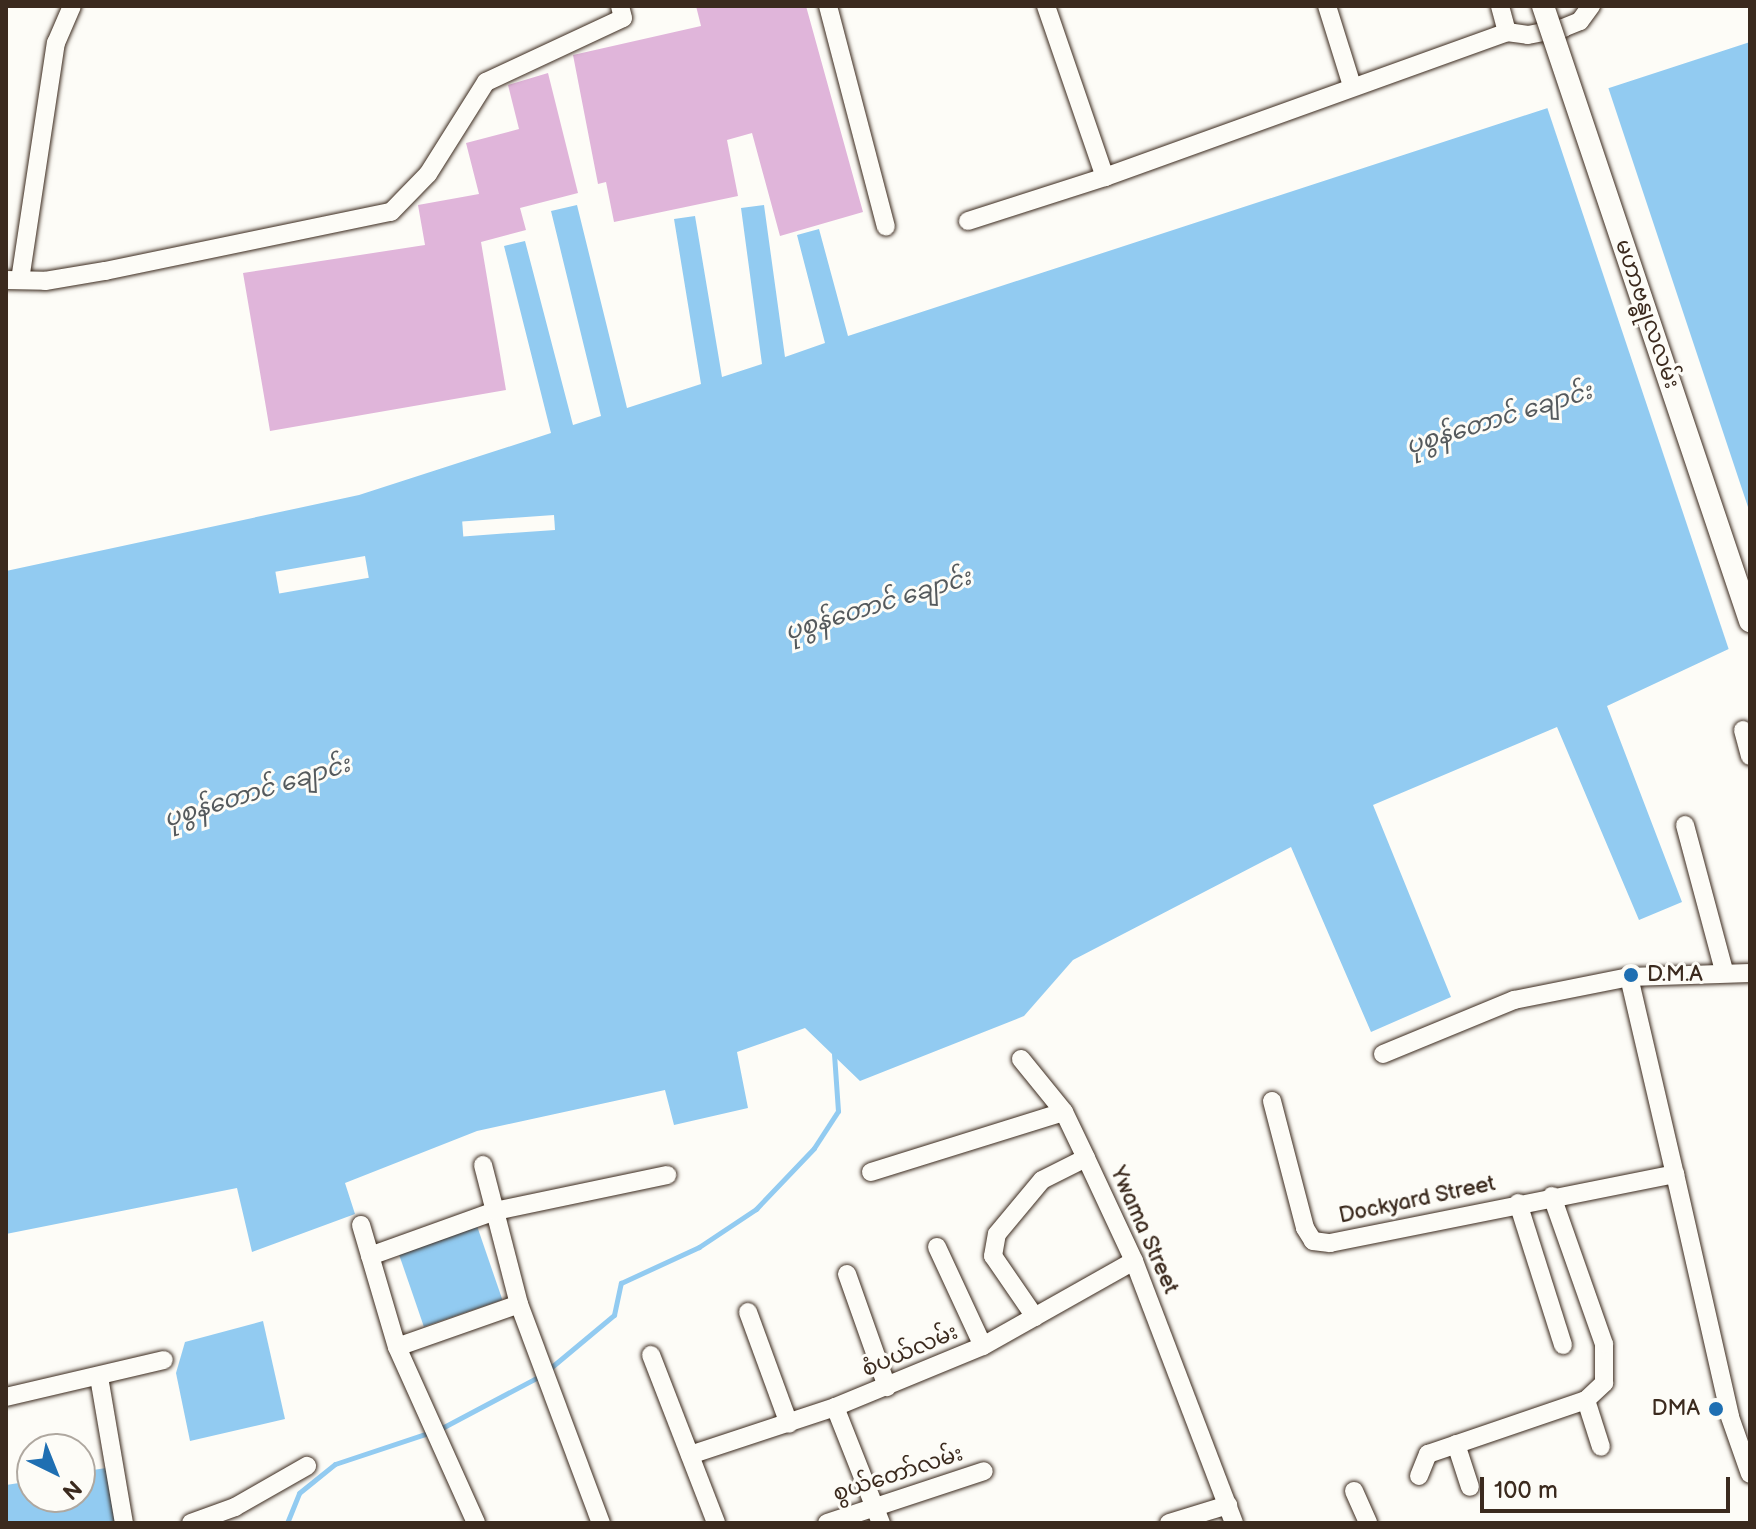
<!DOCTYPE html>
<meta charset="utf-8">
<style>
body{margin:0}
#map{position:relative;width:1756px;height:1529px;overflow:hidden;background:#fdfcf7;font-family:"Balsamiq Sans","Noto Sans Myanmar",sans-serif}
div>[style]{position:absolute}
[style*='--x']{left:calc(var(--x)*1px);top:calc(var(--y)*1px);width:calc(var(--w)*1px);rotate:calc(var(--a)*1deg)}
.water>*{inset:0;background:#92cbf1;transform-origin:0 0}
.pier>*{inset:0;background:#fdfcf7;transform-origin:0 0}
.stream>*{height:5px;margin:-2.5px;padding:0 2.5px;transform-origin:2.5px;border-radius:2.5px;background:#92cbf1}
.building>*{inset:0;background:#e0b5da}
.roads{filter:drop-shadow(0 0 2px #3b2a1e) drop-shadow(0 0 2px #3b2a1e)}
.minor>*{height:18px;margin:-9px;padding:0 9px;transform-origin:9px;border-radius:9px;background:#fdfcf7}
.bridges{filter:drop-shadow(0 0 2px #3b2a1e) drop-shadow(0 0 2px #3b2a1e)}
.major-bridge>*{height:22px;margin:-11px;padding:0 11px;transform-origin:11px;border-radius:11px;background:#fdfcf7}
.dots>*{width:22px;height:22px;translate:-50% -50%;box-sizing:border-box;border:4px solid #fdfcf7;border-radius:50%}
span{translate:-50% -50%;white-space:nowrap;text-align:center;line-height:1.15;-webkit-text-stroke:6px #fdfcf7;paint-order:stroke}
.street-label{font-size:22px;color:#3b2a1e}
.poi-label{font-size:22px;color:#3b2a1e}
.left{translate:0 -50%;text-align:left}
.right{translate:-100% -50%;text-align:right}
.water-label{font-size:24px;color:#555a5d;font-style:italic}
.frame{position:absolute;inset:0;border:8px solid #3b2a1e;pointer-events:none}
.north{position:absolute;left:16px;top:1433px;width:80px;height:80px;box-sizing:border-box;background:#fdfcf7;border:2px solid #afa8a0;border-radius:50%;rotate:137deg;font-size:22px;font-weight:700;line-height:32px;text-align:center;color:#3b2a1e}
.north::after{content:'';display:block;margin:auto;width:28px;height:36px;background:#1f6fb2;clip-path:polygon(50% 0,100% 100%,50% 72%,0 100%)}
.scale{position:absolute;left:1480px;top:1477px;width:250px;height:36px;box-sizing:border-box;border:4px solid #3b2a1e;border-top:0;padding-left:10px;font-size:24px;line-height:28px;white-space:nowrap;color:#3b2a1e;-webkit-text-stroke:6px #fdfcf7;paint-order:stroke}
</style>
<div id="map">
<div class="water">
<i style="clip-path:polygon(1750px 42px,1750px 639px,1607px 706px,1682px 902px,1639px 920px,1557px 727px,1373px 805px,1451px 997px,1371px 1032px,1291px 847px,1073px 960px,1024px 1016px,860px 1081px,805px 1028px,737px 1052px,748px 1108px,674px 1125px,665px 1090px,477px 1131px,345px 1183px,355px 1214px,252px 1252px,237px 1188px,6px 1234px,6px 571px,359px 495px,551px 433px,504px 246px,525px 241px,573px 425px,601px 416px,551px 211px,577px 205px,627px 408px,701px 384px,674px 219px,695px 216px,722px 377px,762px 364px,741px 208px,764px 205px,785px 357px,825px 343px,797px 235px,819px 229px,848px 336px)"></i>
<i style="left:477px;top:1226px;width:78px;height:83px;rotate:71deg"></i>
<i style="clip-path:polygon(263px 1321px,285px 1419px,190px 1441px,176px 1373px,185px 1342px)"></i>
<i style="clip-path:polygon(106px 1468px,115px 1523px,6px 1523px,6px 1485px,32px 1481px,32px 1497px,80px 1497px,80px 1472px)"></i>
</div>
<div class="pier">
<i style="clip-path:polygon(1607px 84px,1750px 513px,1750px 644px,1730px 653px,1546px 104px)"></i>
<i style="left:554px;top:515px;width:15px;height:92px;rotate:86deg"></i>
<i style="left:365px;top:556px;width:22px;height:91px;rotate:80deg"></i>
</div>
<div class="stream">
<i style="--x:548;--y:1370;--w:86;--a:-39.8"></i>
<i style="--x:614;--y:1315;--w:33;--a:-78"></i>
<i style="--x:621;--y:1283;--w:86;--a:-24.8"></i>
<i style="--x:699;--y:1247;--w:69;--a:-33.7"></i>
<i style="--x:756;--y:1209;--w:84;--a:-46.4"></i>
<i style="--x:814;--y:1148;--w:44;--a:-57"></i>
<i style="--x:838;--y:1111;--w:57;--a:-94"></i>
<i style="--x:440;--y:1429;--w:113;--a:-27.9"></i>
<i style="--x:287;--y:1523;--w:32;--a:-68"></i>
<i style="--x:299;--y:1493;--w:46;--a:-38.9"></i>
<i style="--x:335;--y:1464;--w:101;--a:-18.4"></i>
</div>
<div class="building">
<i style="clip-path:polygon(696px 6px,806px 6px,863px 212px,780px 236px,752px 133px,727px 140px,738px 196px,614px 222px,606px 182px,598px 184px,573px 55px,701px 26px)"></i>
<i style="clip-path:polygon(548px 73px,578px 193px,520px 208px,526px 230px,481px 242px,506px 390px,270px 431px,243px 273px,425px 245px,418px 205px,479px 194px,466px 143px,519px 129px,508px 85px)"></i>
</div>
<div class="roads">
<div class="minor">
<i style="--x:828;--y:6;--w:228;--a:75.3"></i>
<i style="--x:1046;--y:6;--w:181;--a:71"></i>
<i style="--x:1327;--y:6;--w:84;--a:72.6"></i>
<i style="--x:1500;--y:6;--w:27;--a:75"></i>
<i style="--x:968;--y:221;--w:144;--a:-17.8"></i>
<i style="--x:1105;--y:177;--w:427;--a:-19.8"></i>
<i style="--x:1507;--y:32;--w:21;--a:8"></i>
<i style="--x:1528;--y:35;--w:36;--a:-11"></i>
<i style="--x:1563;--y:28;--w:18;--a:-22"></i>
<i style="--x:1580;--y:21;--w:19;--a:-54"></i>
<i style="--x:6;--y:280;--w:39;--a:1"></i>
<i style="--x:45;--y:281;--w:61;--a:-9.5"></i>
<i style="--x:105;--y:271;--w:292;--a:-11.7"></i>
<i style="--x:391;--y:212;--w:53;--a:-45.8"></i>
<i style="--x:428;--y:174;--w:109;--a:-57.8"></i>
<i style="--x:486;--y:82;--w:151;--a:-25"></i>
<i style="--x:623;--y:18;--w:12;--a:-104"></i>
<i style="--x:20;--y:280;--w:240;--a:-81.4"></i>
<i style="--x:56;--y:43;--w:40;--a:-66.6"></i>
<i style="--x:1743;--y:730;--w:27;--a:75"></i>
<i style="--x:1685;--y:825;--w:151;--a:75"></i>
<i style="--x:1629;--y:977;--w:202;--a:76.9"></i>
<i style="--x:1383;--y:1054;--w:142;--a:-22.4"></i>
<i style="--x:1514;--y:1000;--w:117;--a:-11.3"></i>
<i style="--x:1629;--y:977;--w:121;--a:-1.9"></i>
<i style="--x:1021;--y:1059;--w:68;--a:50.9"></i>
<i style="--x:1064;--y:1112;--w:51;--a:64.4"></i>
<i style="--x:1272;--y:1101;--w:131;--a:75.4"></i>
<i style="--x:1305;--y:1228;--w:15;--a:58"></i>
<i style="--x:1313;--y:1241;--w:17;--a:7"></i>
<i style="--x:1330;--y:1243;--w:352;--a:-11.3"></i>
<i style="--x:1675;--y:1174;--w:249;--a:77.2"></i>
<i style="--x:1730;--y:1417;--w:60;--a:70.7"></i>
<i style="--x:483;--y:1165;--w:144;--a:75.5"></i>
<i style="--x:519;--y:1304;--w:234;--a:69.5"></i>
<i style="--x:871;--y:1172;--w:202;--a:-17.3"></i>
<i style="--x:1518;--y:1203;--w:149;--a:72.4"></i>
<i style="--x:361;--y:1225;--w:127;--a:73.6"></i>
<i style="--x:397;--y:1347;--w:193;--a:65.8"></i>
<i style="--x:937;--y:1247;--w:109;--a:65.1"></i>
<i style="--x:370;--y:1256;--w:133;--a:-19.8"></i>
<i style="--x:495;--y:1211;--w:176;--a:-11.8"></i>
<i style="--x:847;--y:1274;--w:120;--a:70.5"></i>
<i style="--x:748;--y:1312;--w:119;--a:69.9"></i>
<i style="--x:1035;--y:1317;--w:74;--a:-124.5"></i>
<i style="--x:993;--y:1256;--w:22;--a:-80"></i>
<i style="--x:997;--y:1234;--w:70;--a:-50.2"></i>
<i style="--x:1042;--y:1180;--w:49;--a:-26.6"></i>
<i style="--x:1086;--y:1158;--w:114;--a:65"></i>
<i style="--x:1134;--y:1261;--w:280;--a:69.1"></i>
<i style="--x:397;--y:1347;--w:129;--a:-19.4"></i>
<i style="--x:651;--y:1355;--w:180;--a:68.8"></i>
<i style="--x:99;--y:1377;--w:148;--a:80.3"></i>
<i style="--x:6;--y:1397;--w:162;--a:-13.2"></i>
<i style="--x:1586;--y:1400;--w:49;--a:72.3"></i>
<i style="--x:835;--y:1407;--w:125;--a:68.4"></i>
<i style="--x:1456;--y:1444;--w:45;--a:72"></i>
<i style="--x:690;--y:1455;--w:153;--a:-18.3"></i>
<i style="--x:835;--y:1407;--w:160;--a:-22.4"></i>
<i style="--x:983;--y:1346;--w:173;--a:-29.4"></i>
<i style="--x:1419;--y:1476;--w:24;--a:-68"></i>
<i style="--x:1428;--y:1454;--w:167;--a:-18.9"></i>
<i style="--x:1586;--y:1400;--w:25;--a:-43"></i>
<i style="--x:1604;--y:1383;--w:39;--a:-90"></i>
<i style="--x:1604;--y:1344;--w:157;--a:-109.4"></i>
<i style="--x:1354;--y:1491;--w:35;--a:66"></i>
<i style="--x:191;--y:1523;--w:47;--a:-20"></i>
<i style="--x:235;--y:1507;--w:83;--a:-29.7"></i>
<i style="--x:827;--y:1523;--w:165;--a:-18.3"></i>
<i style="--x:1169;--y:1523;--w:62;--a:-17"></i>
</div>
</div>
<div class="bridges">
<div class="major-bridge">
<i style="--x:1543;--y:6;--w:649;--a:71.4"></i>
</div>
</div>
<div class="dots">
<i style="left:1631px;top:975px;background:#1f6fb2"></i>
<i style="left:1716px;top:1409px;background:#1f6fb2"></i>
</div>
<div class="street-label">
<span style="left:1647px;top:314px;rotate:71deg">မဟာဗန္ဓုလလမ်း</span>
<span style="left:1417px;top:1200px;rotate:-12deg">Dockyard Street</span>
<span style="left:1144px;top:1230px;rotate:66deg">Ywama Street</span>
<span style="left:910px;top:1351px;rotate:-23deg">စံပယ်လမ်း</span>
<span style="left:898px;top:1474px;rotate:-18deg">စွယ်တော်လမ်း</span>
</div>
<div class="poi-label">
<span class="left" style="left:1647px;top:975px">D.M.A</span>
<span class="right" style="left:1700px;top:1409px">DMA</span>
</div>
<div class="water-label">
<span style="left:1499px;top:419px;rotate:-17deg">ပုစွန်တောင် ချောင်း</span>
<span style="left:878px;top:605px;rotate:-17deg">ပုစွန်တောင် ချောင်း</span>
<span style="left:257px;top:792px;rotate:-17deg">ပုစွန်တောင် ချောင်း</span>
</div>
<div class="frame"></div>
<div class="north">N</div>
<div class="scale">100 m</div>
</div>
